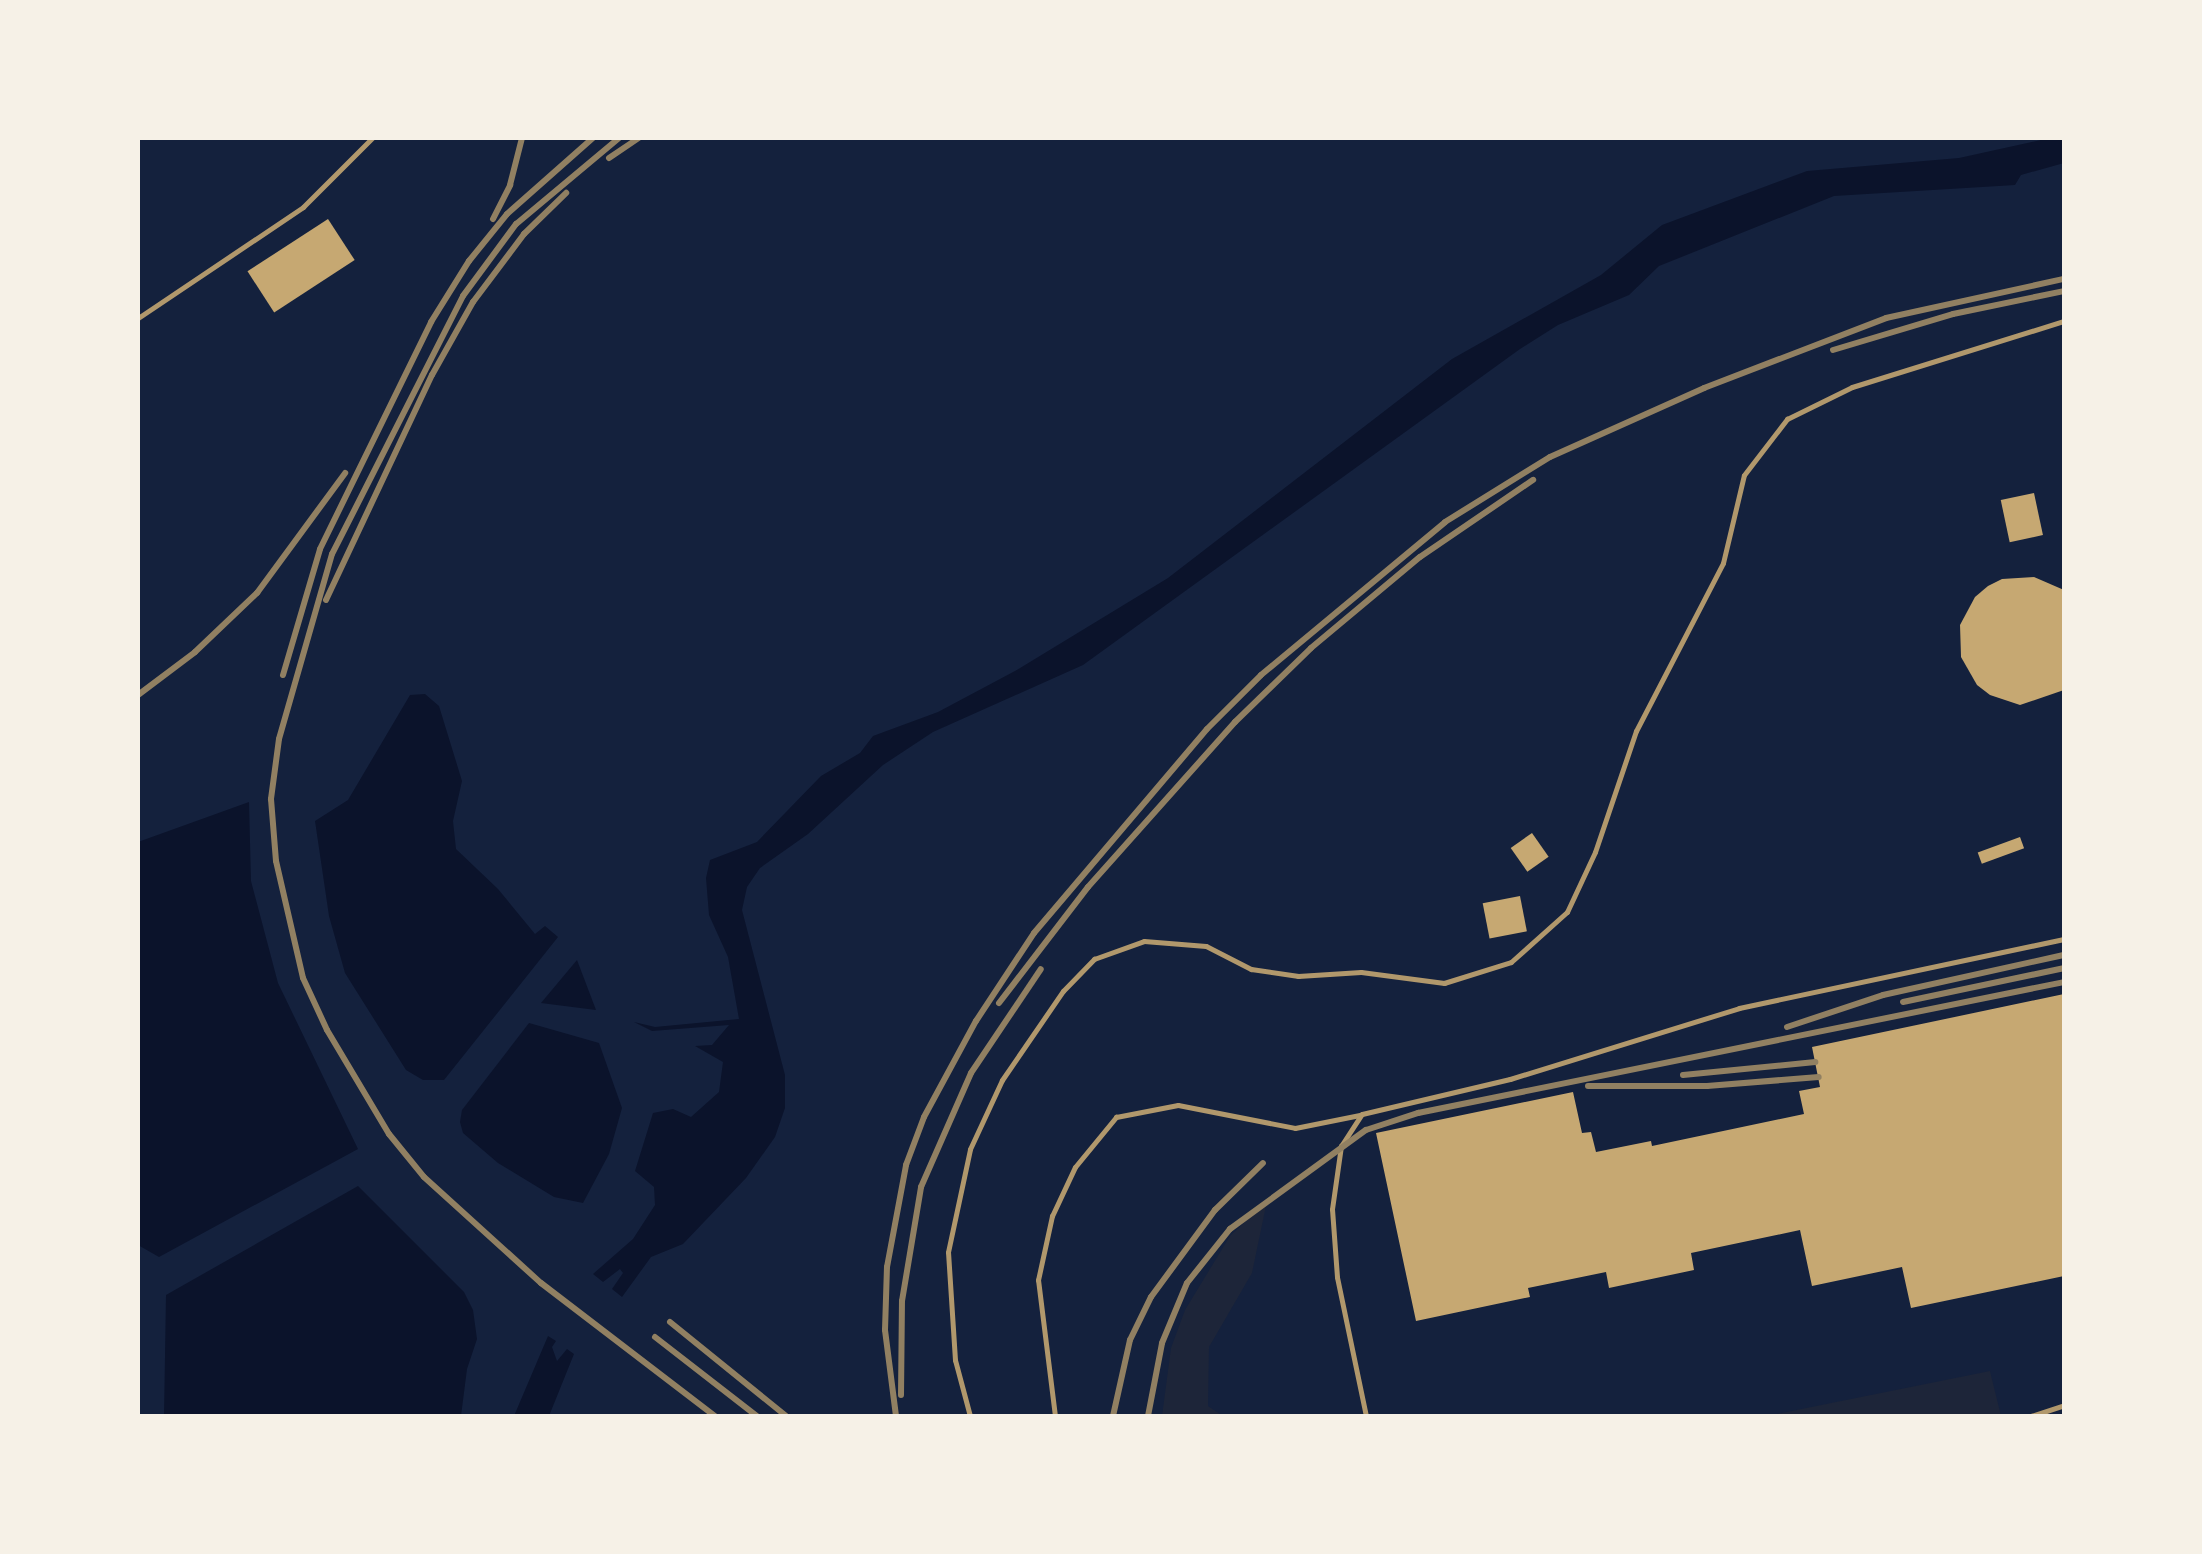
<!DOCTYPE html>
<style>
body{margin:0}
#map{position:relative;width:2202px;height:1554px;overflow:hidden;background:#14213d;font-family:Arial,sans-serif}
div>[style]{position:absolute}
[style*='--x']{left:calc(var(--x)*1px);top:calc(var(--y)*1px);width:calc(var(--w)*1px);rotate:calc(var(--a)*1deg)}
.green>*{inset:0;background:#1d2539}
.water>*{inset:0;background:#0b132b}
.building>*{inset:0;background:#c6a872;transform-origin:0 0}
.service>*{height:5px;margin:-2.5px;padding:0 2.5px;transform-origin:2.5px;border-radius:2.5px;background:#b1986c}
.rail>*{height:6px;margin:-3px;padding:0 3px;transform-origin:3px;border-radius:3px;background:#918062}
span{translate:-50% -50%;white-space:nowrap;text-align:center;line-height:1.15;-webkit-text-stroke:6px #f6f1e7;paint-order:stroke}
.frame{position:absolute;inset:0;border:140px solid #f6f1e7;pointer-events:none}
</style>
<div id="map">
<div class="green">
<i style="clip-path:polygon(1267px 1201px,1252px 1273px,1209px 1347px,1208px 1406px,1223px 1416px,1162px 1416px,1171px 1348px,1185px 1310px,1230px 1236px)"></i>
<i style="clip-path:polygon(1990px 1371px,2001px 1416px,1767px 1416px)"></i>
</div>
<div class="water">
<i style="clip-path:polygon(2050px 138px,2064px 138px,2064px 163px,2021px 175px,2015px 185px,1834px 196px,1659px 266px,1629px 295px,1558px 325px,1520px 349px,1083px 665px,933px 732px,883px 765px,808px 834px,760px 868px,747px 887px,742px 910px,785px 1075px,785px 1108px,775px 1137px,746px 1178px,683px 1244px,651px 1257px,622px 1297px,612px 1289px,623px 1273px,620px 1269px,603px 1282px,593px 1274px,633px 1239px,655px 1205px,654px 1187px,635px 1171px,653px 1113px,673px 1109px,691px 1117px,719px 1092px,723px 1062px,695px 1046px,712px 1045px,729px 1025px,652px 1031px,634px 1022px,655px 1027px,739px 1019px,728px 957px,709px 915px,706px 878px,710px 860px,757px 842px,821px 776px,860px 753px,873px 736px,938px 712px,1015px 671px,1168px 578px,1452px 359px,1601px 275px,1662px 225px,1807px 171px,1959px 158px)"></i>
<i style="clip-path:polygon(425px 694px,439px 706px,462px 781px,453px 821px,456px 849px,498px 889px,535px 934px,545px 926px,558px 937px,444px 1080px,423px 1080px,406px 1070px,345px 973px,329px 916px,315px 821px,348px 800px,410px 695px)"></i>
<i style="clip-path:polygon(249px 802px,251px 881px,278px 983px,358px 1149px,159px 1257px,138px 1245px,138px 842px)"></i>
<i style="clip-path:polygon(577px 960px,596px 1010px,541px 1003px)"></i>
<i style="clip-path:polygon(529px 1023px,599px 1043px,622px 1108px,609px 1154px,583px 1203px,554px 1197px,498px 1163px,463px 1133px,460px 1122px,462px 1110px)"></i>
<i style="clip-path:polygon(358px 1186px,464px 1292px,473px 1310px,477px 1339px,467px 1369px,461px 1416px,164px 1416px,166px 1295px)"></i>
<i style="clip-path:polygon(548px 1336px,556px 1341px,552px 1347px,557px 1361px,567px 1349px,574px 1354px,549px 1416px,514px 1416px)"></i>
</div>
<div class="building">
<i style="left:328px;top:219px;width:49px;height:96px;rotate:57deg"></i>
<i style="left:2034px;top:493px;width:43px;height:34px;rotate:78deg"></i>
<i style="clip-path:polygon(2034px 577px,2064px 590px,2064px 690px,2020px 705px,1990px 695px,1977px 685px,1961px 657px,1960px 625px,1975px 597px,1988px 586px,2002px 579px)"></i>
<i style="left:1532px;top:833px;width:29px;height:26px;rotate:55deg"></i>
<i style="left:2020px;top:837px;width:12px;height:45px;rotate:70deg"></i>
<i style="left:1520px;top:896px;width:36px;height:38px;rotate:79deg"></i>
<i style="clip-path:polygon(2064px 994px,2064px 1276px,1911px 1308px,1902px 1267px,1812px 1286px,1800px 1230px,1691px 1253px,1694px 1270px,1609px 1288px,1606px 1272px,1528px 1288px,1530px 1297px,1416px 1321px,1376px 1133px,1573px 1092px,1582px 1133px,1591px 1132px,1596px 1152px,1651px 1141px,1652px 1146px,1804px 1114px,1799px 1091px,1820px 1087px,1812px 1047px)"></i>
</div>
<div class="service">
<i style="--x:138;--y:318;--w:199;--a:-33.9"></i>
<i style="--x:303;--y:207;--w:98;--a:-45"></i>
<i style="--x:970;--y:1416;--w:58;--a:-105"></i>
<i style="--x:955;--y:1360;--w:108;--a:-93.7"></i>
<i style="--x:948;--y:1252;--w:105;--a:-77.9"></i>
<i style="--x:970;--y:1149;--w:76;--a:-65.1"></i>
<i style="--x:1002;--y:1080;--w:108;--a:-55.6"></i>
<i style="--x:1063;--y:991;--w:45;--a:-45.9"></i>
<i style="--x:1094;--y:959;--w:53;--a:-19.8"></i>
<i style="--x:1144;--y:941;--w:62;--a:4.6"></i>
<i style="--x:1206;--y:946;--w:51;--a:27.1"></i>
<i style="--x:1251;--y:969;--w:48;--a:8.5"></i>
<i style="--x:1298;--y:976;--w:63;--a:-3.6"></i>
<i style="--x:1361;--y:972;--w:84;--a:7.5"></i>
<i style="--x:1444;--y:983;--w:70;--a:-17.4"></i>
<i style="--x:1511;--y:962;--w:75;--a:-41.8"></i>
<i style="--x:1567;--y:912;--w:66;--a:-65"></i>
<i style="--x:1595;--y:852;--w:128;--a:-71.3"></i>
<i style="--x:1636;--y:731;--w:189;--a:-62.6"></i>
<i style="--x:1723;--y:563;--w:90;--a:-76.6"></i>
<i style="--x:1744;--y:475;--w:71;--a:-52.5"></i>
<i style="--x:1787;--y:419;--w:72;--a:-26.2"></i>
<i style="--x:1852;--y:387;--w:222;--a:-17.3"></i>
<i style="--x:1055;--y:1416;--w:137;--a:-97.1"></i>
<i style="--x:1038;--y:1280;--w:66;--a:-77.7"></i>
<i style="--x:1052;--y:1216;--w:54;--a:-64.9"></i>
<i style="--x:1075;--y:1167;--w:65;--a:-50.6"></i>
<i style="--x:1116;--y:1117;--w:63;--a:-11"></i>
<i style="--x:1178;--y:1105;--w:119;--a:11.1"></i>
<i style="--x:1295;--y:1128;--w:66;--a:-11.3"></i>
<i style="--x:1366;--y:1416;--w:142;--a:-101.8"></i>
<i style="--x:1337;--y:1277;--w:68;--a:-94.2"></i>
<i style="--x:1332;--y:1209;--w:64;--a:-81.9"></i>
<i style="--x:1341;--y:1146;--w:38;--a:-57"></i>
<i style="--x:1362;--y:1114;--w:152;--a:-13.3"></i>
<i style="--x:1510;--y:1079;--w:240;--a:-17.2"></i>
<i style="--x:1739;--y:1008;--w:332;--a:-12"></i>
<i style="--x:2031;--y:1416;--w:35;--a:-18"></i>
</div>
<div class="rail">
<i style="--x:619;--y:138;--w:134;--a:140.1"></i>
<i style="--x:516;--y:224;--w:89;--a:126.4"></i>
<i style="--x:463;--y:296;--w:289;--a:116.9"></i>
<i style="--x:332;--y:554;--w:192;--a:106"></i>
<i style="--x:279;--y:739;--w:61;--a:97.6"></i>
<i style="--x:271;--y:799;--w:62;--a:85.4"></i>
<i style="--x:276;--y:861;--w:120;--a:77"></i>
<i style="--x:303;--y:978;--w:57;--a:65.2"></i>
<i style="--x:327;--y:1030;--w:121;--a:59.2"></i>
<i style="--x:389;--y:1134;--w:55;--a:50.9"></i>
<i style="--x:424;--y:1177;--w:158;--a:42.2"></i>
<i style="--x:541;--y:1283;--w:219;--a:37.4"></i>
<i style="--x:609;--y:158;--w:36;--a:-34"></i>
<i style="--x:493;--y:219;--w:38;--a:-63"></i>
<i style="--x:510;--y:185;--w:49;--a:-75.7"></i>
<i style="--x:1833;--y:350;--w:125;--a:-16.7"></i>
<i style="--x:1953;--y:314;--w:113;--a:-11.7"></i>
<i style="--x:326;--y:600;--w:249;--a:-64.8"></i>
<i style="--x:432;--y:375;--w:84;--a:-60.7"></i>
<i style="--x:473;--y:302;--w:85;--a:-53.1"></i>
<i style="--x:524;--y:234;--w:59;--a:-44.3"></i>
<i style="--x:283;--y:675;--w:131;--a:-73.6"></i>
<i style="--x:320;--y:549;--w:253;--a:-63.9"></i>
<i style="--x:431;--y:322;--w:72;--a:-58.1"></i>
<i style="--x:469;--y:261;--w:60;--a:-51"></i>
<i style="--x:507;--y:214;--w:115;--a:-41.5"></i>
<i style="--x:138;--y:695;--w:71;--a:-37"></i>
<i style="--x:195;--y:652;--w:86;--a:-43.6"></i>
<i style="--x:257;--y:593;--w:149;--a:-53.7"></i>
<i style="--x:1903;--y:1002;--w:165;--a:-11.9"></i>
<i style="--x:999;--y:1003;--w:146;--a:-52.5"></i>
<i style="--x:1088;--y:887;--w:221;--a:-48.3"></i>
<i style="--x:1235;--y:722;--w:106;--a:-44.2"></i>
<i style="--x:1311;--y:648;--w:142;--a:-39.9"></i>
<i style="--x:1420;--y:557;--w:137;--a:-34.3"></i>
<i style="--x:1787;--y:1027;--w:101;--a:-18.4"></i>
<i style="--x:1883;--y:995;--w:185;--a:-12.5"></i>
<i style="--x:1683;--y:1075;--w:133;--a:-5.6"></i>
<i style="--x:1588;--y:1086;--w:119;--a:0"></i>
<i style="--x:1707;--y:1086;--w:112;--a:-4.6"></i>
<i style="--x:670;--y:1322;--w:149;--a:39"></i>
<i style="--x:655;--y:1337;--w:129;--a:37.8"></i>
<i style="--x:901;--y:1395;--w:94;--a:-89.4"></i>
<i style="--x:902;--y:1301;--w:116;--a:-80.5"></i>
<i style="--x:921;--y:1187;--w:124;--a:-66.3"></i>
<i style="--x:971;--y:1073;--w:125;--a:-56.1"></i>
<i style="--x:896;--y:1416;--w:87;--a:-97.3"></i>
<i style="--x:885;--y:1330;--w:63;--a:-88.2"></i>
<i style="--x:887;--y:1267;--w:104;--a:-79.4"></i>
<i style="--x:906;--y:1165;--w:51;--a:-69.4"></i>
<i style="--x:924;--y:1117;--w:109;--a:-61.6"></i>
<i style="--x:976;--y:1021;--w:105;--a:-56.6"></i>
<i style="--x:1034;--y:933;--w:267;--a:-49.7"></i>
<i style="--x:1207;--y:729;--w:76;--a:-45"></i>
<i style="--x:1261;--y:675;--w:239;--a:-39.7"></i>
<i style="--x:1445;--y:522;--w:123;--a:-31.8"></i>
<i style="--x:1550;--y:457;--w:169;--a:-24.1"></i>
<i style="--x:1704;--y:388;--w:195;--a:-21"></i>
<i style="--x:1886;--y:318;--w:182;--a:-12.4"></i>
<i style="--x:1113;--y:1416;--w:78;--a:-77.4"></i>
<i style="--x:1130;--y:1340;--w:48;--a:-64"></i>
<i style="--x:1151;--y:1297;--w:108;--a:-53.7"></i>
<i style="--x:1215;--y:1210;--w:67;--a:-44.4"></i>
<i style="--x:1148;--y:1416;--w:74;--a:-79.1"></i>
<i style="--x:1162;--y:1343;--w:65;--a:-67.4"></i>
<i style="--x:1187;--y:1283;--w:69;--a:-51.5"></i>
<i style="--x:1230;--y:1229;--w:168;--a:-36.1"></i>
<i style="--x:1366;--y:1130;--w:55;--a:-18.1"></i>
<i style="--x:1418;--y:1113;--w:659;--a:-11.46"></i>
</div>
<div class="frame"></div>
</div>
